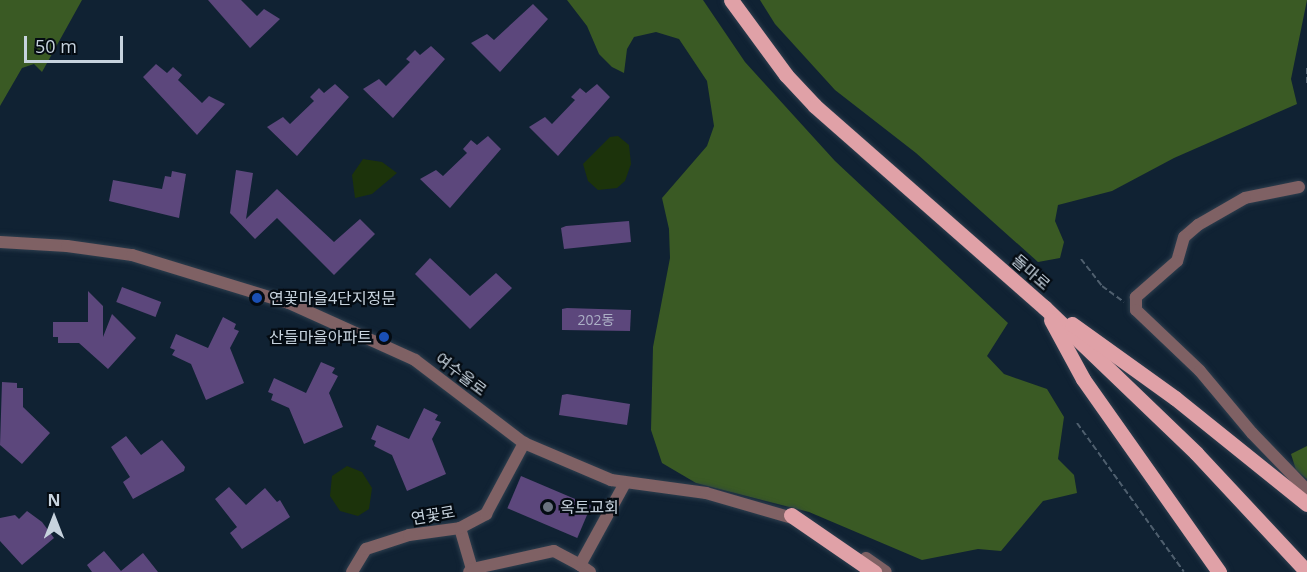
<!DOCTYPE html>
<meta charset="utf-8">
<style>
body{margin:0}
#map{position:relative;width:1307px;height:572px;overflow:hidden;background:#102233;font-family:"Open Sans","Noto Sans KR",sans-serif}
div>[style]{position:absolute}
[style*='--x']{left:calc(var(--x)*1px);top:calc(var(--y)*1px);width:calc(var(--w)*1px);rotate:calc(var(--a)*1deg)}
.green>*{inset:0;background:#1c330b}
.forest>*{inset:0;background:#3a5a24}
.building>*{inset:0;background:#5c477c;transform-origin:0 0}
.path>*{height:2px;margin-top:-1px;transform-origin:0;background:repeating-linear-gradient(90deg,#4f5f6e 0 6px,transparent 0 9px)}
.roads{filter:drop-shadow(0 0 2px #2d3e4e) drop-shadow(0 0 2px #2d3e4e)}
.street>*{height:12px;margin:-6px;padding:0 6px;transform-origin:6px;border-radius:6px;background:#7f6164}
.primary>*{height:15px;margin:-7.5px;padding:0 7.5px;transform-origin:7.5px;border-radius:7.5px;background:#e0a1a7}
.dots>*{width:16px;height:16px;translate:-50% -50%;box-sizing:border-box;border:3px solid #040b12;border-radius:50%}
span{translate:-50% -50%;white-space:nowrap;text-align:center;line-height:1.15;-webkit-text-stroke:4.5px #040b12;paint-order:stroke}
.number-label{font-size:14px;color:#acb0c6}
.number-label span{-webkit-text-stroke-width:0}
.street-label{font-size:16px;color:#c7d3de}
.poi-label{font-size:16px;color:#c7d3de}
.left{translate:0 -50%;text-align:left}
.right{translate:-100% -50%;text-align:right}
.north{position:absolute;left:24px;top:488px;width:60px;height:60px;-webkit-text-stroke:4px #040b12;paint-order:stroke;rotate:0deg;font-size:16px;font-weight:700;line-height:24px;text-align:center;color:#c7d3de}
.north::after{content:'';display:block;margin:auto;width:21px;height:27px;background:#c7d3de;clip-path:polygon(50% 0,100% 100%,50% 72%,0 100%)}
.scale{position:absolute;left:24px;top:36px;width:99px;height:27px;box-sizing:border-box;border:3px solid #c7d3de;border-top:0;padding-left:8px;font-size:18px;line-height:21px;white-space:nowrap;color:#c7d3de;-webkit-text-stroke:4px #040b12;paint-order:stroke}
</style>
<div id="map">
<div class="green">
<i style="clip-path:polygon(618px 136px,629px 145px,631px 164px,625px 181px,617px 188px,598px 190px,588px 181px,583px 164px,610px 137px)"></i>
<i style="clip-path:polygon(363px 159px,382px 162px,397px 173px,372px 194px,355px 198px,352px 175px)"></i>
<i style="clip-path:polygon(347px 466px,362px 472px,372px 488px,369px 509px,358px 516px,340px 511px,330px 496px,332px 476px)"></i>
</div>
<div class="forest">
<i style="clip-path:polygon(0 0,82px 0,42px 72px,34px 64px,22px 68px,0 106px)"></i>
<i style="clip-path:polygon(567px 0,703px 0,745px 62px,835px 161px,1008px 323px,987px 356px,1004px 374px,1047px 389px,1064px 417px,1058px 459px,1074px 475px,1077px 493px,1043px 501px,1001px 551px,978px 549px,922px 560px,809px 512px,696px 483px,662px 463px,651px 430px,653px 347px,670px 258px,669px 229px,662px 198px,707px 146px,714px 126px,707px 81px,679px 39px,656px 32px,634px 37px,627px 49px,624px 73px,612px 67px,599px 54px,587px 26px)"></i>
<i style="clip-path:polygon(760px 0,1307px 0,1291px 79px,1297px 104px,1174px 158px,1112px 191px,1058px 205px,1055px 221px,1064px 242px,1060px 258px,1038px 262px,916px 153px,835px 90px,775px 24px)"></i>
<i style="clip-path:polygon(1307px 446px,1307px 479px,1296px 470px,1291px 454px)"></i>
</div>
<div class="building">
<i style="clip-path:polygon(208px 0,241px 0,257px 16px,264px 9px,280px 19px,250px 48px)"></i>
<i style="clip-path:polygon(533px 4px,548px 19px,500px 72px,471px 43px,487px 34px,494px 40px)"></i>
<i style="clip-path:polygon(431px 46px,445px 59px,393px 118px,363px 89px,379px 79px,386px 86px,410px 62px,406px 59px,415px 50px,420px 55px)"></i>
<i style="clip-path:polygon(156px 64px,167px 73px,173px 67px,182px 75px,178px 80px,202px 103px,209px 96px,225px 104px,197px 135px,143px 77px)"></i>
<i style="clip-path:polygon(335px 84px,349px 97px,297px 156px,267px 127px,283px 117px,290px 124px,314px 101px,310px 97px,319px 88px,324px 93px)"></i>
<i style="clip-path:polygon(597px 84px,610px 97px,558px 156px,529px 127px,545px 117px,552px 124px,575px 100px,571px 97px,580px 88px,586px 93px)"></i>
<i style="clip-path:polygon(488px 136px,501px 149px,450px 208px,420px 179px,436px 170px,443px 176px,467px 153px,463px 149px,471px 140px,477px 145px)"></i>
<i style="clip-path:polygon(236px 170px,253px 173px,246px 219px,277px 189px,334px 242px,360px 219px,375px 234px,334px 275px,277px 218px,255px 239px,230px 213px)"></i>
<i style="clip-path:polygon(172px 171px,186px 174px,179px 218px,109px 201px,113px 180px,162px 189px,165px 176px,171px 177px)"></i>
<i style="clip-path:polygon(629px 221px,631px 242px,564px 249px,561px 228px,566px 226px)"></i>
<i style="clip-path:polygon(430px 258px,470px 296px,496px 273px,512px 288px,470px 329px,415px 274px)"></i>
<i style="left:122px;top:287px;width:42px;height:16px;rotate:21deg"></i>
<i style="clip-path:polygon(88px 291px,103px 306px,103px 337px,112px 314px,136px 338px,108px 369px,79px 343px,58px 343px,58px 337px,53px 337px,53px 322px,88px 322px)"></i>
<i style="clip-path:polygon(567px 308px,631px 310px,630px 331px,562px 330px,562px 309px)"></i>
<i style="clip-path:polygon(223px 317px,236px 324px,234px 329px,239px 331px,230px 348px,244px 383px,206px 400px,191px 364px,172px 355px,175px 350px,170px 348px,176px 334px,208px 348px)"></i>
<i style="clip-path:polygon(321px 362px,335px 368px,332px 373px,338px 376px,329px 393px,343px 427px,304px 444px,289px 408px,271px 400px,273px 394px,268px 392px,274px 378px,306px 393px)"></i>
<i style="clip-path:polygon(2px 382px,17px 383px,17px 388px,23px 388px,23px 407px,50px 433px,22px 464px,0 445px)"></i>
<i style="clip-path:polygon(567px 394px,630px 404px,627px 425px,559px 415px,562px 395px)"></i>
<i style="clip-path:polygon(424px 408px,438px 415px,435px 420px,441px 422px,432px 439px,446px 474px,407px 491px,392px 455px,374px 446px,376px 441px,371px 439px,377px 425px,409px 439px)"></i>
<i style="clip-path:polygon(126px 436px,141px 455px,162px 440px,185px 467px,184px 471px,133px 499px,123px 482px,130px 477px,111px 447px)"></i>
<i style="left:521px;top:476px;width:76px;height:35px;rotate:23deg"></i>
<i style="clip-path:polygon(229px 487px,246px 505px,265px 488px,277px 502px,280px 500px,290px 517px,242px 549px,230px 533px,237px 527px,215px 499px)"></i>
<i style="clip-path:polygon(27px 511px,42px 522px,54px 538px,22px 565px,0 541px,0 518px,15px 515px,19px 519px)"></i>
<i style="clip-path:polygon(104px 551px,121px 571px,143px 553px,158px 572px,92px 572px,87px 565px)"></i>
</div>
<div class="path">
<i style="--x:1307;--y:68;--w:18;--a:90"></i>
<i style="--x:1081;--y:259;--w:34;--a:52"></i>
<i style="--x:1102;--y:286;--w:27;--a:36"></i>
<i style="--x:1077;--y:423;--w:183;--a:54.3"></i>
</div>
<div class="roads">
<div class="street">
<i style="--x:1299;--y:187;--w:55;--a:168.5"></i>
<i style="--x:1245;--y:198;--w:54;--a:150.1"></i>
<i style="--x:1198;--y:225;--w:18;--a:139"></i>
<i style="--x:1184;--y:237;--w:25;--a:106"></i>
<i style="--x:1177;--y:261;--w:55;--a:138.7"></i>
<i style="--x:1136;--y:297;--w:13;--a:90"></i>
<i style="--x:1136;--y:310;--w:88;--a:43.6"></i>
<i style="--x:1200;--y:371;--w:81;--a:50"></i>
<i style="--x:1252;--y:433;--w:79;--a:46"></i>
<i style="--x:0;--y:242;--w:67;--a:3.4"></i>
<i style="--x:67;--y:246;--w:66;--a:7.9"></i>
<i style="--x:132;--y:255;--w:164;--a:17"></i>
<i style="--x:289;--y:303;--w:138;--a:24.3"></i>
<i style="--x:415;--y:360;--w:137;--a:37.3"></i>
<i style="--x:524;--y:443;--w:95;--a:23"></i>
<i style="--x:611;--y:480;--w:96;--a:7.8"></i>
<i style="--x:706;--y:493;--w:97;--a:16.2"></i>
<i style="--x:460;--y:528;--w:43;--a:73.7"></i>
<i style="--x:472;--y:569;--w:4;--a:135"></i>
<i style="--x:866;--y:558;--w:24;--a:35"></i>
<i style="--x:472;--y:569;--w:84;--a:-12.4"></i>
<i style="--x:554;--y:551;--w:30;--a:28"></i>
<i style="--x:352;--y:572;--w:27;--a:-59"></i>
<i style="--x:366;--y:549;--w:45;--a:-18"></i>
<i style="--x:409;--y:535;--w:51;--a:-7.8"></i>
<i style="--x:460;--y:528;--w:30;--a:-28"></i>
<i style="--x:486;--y:514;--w:81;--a:-61.8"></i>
<i style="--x:590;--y:572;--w:12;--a:-145"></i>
<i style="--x:580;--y:565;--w:94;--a:-61.2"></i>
</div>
<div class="primary">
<i style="--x:731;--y:0;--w:93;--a:53.7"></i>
<i style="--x:786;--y:75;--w:42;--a:46.9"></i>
<i style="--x:815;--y:106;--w:305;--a:41.3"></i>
<i style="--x:1044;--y:307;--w:211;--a:43.8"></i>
<i style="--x:1196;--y:453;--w:163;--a:47"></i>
<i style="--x:1051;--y:320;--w:67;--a:61.5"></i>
<i style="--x:1083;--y:379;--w:236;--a:54.8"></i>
<i style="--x:1072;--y:324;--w:127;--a:35.7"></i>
<i style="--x:1175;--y:398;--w:169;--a:38.8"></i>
<i style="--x:791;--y:515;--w:101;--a:34.5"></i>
</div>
</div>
<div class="dots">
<i style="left:257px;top:298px;background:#1a4fb4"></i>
<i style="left:384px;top:337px;background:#1a4fb4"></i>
<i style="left:548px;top:507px;background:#6b7280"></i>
</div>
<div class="number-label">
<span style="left:596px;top:320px">202동</span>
</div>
<div class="street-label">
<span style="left:1031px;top:272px;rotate:41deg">돌마로</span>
<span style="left:461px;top:374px;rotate:37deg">여수울로</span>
<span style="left:433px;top:515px;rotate:-10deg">연꽃로</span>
</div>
<div class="poi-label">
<span class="left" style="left:269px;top:298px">연꽃마을4단지정문</span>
<span class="right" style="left:372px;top:337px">산들마을아파트</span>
<span class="left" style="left:560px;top:507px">옥토교회</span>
</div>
<div class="north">N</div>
<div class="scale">50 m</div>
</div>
